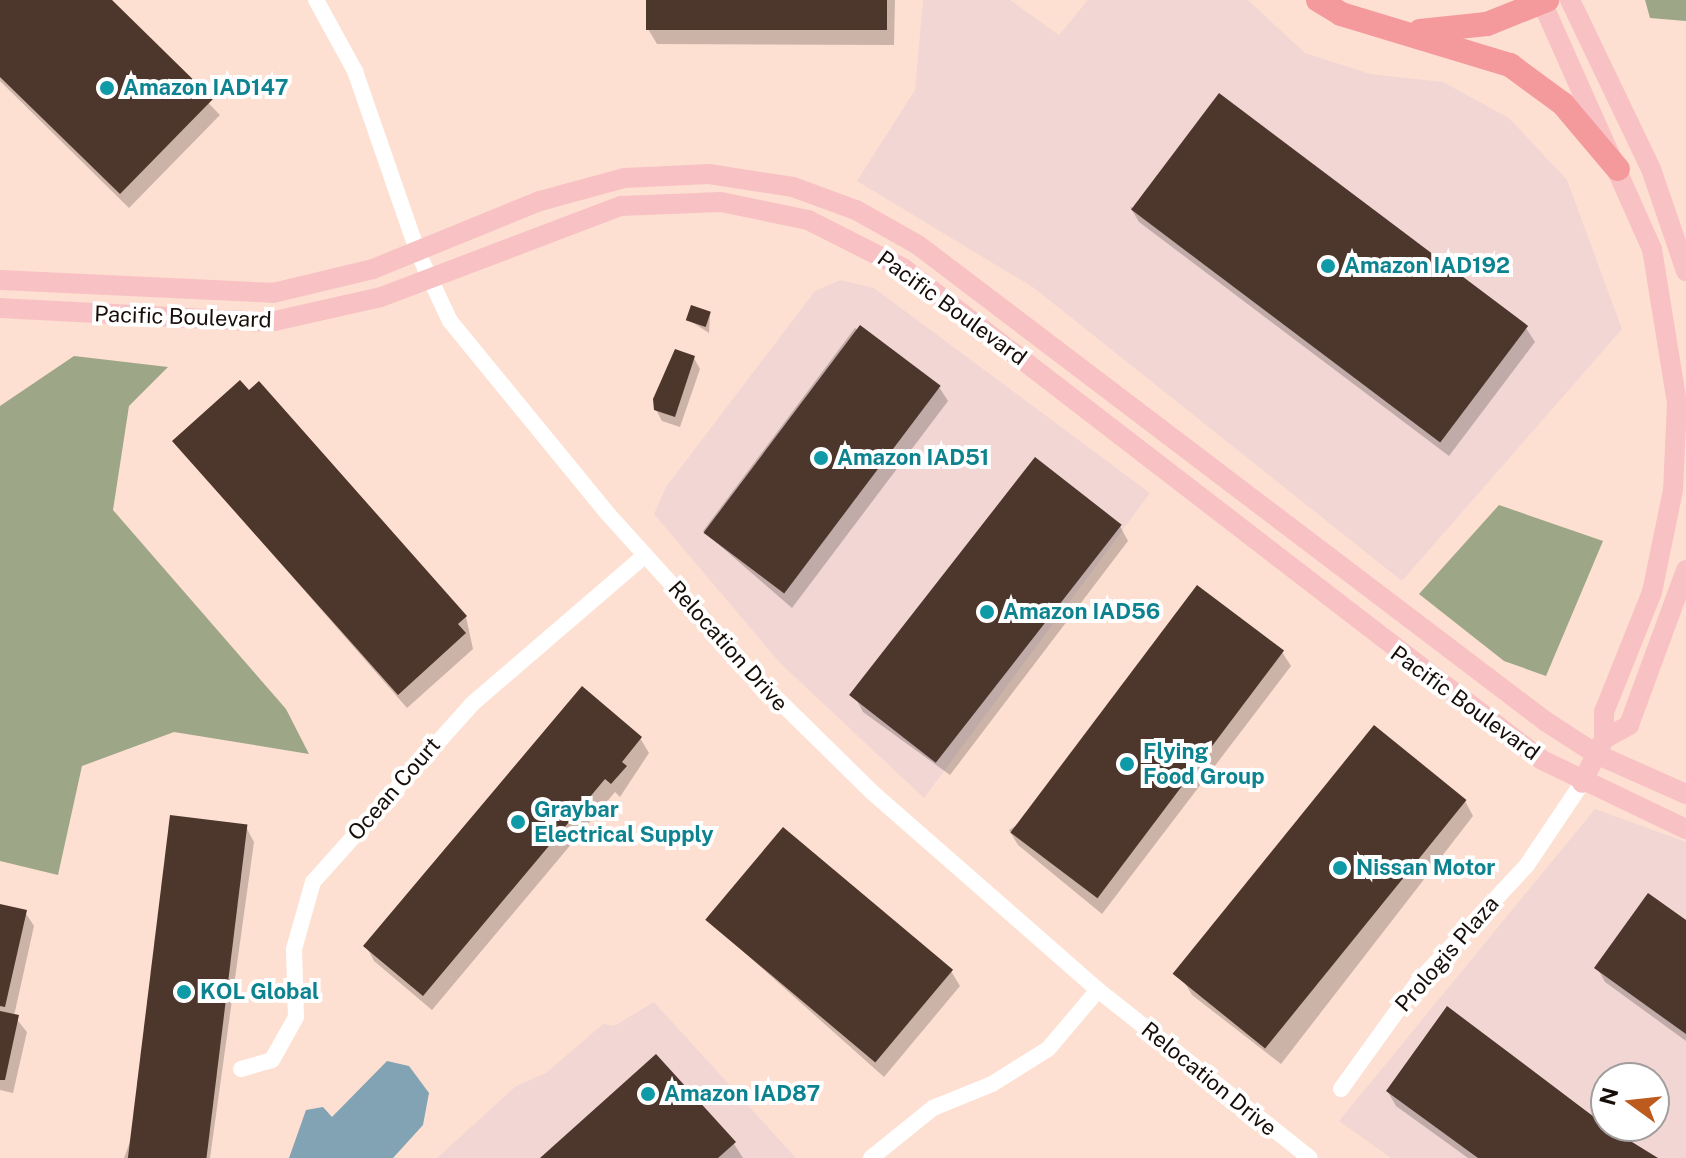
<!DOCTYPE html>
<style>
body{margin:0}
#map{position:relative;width:1686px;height:1158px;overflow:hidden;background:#fee0d2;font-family:"Public Sans",sans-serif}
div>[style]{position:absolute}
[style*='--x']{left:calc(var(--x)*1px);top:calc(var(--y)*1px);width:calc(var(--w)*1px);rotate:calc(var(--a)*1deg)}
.industrial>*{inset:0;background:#f1d6d4}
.forest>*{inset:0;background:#9da687}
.water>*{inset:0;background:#81a3b3}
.shadow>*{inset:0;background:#0003}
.building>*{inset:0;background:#4d362b;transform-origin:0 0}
.minor>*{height:16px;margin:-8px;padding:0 8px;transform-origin:8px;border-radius:8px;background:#fff}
.major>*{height:20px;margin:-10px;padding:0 10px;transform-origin:10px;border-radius:10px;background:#f8c2c4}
.highway>*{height:24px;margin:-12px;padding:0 12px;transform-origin:12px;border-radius:12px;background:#f4999c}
.dots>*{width:22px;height:22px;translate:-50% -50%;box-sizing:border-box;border:4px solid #fff;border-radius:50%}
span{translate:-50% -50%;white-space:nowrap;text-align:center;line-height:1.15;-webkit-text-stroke:8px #fff;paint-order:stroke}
.culture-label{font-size:22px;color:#0d838f;font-weight:700}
.left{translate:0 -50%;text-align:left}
.street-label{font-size:22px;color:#170d09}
.north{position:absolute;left:1590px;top:1062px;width:80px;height:80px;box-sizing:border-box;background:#fff;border:2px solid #a29e9d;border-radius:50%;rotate:285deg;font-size:22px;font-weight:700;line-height:32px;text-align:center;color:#170d09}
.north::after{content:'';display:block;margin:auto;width:28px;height:36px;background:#bc5b1d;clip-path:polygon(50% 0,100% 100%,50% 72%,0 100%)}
</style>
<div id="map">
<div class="industrial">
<i style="clip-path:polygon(923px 0,1010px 0,1059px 35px,1088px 0,1248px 0,1305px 53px,1370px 74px,1443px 82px,1509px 118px,1567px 180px,1622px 329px,1402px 581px,1034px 288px,857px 181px,915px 90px)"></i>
<i style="clip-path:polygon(840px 280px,874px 288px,1150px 493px,924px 798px,780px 663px,654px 514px,666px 487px,815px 291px)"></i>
<i style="clip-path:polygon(evenodd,1595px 809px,1686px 842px,1686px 1158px,1391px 1158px,1339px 1121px,1595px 809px,1606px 1078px,1654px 1078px,1654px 1126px,1606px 1126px,1606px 1078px)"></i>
<i style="clip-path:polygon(654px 1002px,796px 1158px,437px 1158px,516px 1086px,546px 1073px,603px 1024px,614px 1026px)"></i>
</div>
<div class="forest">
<i style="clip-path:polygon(1645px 0,1686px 0,1686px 21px,1650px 18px)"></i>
<i style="clip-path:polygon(74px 356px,168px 367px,129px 406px,113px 510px,286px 709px,309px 754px,174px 732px,82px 766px,58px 875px,0 861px,0 406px)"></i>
<i style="clip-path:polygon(1499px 505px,1603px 541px,1546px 676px,1504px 661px,1419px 594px)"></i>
</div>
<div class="water">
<i style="clip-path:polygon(387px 1061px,409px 1066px,429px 1093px,423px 1125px,393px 1158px,289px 1158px,306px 1110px,323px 1107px,332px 1117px)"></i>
</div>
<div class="shadow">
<i style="clip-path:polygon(0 0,109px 0,220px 115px,129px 208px,0 81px)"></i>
<i style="clip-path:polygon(648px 0,895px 0,894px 45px,657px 44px,648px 29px)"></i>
<i style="clip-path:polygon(1130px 207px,1526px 328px,1535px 342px,1449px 456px,1139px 222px)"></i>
<i style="clip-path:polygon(710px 314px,709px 333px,687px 319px)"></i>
<i style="clip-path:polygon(855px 328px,939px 387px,948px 401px,792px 608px,703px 531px)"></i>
<i style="clip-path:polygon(694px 358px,700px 369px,680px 427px,662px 421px,656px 410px)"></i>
<i style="clip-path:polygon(174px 441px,466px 617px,473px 649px,407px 708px)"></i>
<i style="clip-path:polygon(1120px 526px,1128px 541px,950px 775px,863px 712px,855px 697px)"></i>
<i style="clip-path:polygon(1282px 652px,1291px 666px,1102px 914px,1018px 845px,1009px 830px)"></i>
<i style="clip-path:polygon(640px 738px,649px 753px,620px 797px,615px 792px,432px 1010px,374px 961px,366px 946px)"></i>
<i style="clip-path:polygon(1465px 801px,1473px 816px,1281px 1064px,1192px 995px,1183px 980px)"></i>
<i style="clip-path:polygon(246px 827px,254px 842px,210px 1158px,124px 1158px)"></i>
<i style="clip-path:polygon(0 906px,25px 912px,34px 926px,14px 1016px,27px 1032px,13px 1093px,0 1090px)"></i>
<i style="clip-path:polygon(708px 920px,951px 971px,960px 986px,884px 1077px)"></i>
<i style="clip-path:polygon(1686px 923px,1686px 1041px,1605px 982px,1597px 968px)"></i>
<i style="clip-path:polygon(1447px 1009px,1606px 1126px,1654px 1158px,1468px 1158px,1396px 1106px,1388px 1092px)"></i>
<i style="clip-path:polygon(734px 1144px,743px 1158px,544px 1158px)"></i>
</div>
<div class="building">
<i style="clip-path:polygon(0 0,112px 0,213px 99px,120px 194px,0 77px)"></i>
<i style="left:646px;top:0;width:241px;height:30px"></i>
<i style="left:1219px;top:93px;width:387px;height:146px;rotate:37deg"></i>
<i style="left:691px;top:305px;width:21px;height:16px;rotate:19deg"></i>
<i style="left:860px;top:325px;width:101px;height:260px;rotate:37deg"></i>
<i style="clip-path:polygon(675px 349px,695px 356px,675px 417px,654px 410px,653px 399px)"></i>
<i style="clip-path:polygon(240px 380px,249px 390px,259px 381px,467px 616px,458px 624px,466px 633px,398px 695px,172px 441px)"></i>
<i style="left:1035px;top:457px;width:110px;height:302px;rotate:38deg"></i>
<i style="left:1197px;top:585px;width:109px;height:310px;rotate:37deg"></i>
<i style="clip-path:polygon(582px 686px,642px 737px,622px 762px,627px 766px,611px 784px,605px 779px,423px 996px,363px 946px)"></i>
<i style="left:1374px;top:725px;width:119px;height:320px;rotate:39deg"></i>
<i style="left:170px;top:815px;width:78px;height:346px;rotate:7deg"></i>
<i style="left:783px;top:827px;width:222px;height:121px;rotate:40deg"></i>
<i style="clip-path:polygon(1648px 893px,1686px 920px,1686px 1034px,1594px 968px)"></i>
<i style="clip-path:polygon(0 904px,27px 910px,5px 1007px,0 1006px)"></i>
<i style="clip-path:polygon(1447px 1006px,1606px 1126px,1658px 1158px,1478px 1158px,1386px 1091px)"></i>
<i style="clip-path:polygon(0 1011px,19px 1015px,5px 1080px,0 1080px)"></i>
<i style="clip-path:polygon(656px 1054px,736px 1142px,718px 1158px,540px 1158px)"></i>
</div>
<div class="minor">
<i style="--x:316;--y:0;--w:81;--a:61.2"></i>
<i style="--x:355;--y:71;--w:193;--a:70.9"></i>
<i style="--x:418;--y:253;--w:75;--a:64.8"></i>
<i style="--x:450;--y:321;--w:249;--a:50.7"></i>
<i style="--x:608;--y:514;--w:227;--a:47.9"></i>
<i style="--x:760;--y:682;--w:158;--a:44.5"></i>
<i style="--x:873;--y:793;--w:299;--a:41.2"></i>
<i style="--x:1098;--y:990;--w:270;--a:38.4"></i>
<i style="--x:241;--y:1069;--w:32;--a:-16"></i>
<i style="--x:272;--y:1060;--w:49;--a:-60.8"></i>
<i style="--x:296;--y:1017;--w:68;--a:-91.7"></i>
<i style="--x:294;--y:949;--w:70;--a:-74.2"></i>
<i style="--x:313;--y:882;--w:239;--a:-48.2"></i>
<i style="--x:472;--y:704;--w:228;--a:-40.7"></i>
<i style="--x:1341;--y:1089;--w:132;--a:-54.3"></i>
<i style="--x:1418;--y:982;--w:160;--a:-47"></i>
<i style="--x:1527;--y:865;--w:99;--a:-56.1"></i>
<i style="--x:871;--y:1158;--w:80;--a:-38.9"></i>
<i style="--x:933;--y:1108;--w:64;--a:-22.1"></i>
<i style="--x:992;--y:1084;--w:66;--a:-32"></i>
<i style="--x:1048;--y:1049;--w:77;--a:-49.7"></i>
</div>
<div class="major">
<i style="--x:1541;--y:0;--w:273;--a:66"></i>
<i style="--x:1652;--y:249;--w:156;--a:80.8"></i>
<i style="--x:1677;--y:403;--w:87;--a:92.6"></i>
<i style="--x:1673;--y:490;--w:104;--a:101.6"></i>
<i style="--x:1652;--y:592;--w:129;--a:111.8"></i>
<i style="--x:1604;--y:712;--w:27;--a:90"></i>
<i style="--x:1604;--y:739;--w:49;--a:116.6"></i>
<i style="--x:1570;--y:0;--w:187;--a:64.4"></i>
<i style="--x:1651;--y:169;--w:108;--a:71.1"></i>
<i style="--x:0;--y:280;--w:273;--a:2.7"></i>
<i style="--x:273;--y:293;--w:103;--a:-13.5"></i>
<i style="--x:373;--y:269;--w:180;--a:-22.2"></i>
<i style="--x:540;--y:201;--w:87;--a:-15.3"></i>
<i style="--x:624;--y:178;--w:85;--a:-2.7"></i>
<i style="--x:709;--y:174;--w:85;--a:8.8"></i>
<i style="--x:793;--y:187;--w:67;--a:20.1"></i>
<i style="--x:856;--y:210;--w:71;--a:29.4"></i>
<i style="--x:918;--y:245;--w:787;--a:37.2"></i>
<i style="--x:1545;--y:721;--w:61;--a:32.9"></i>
<i style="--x:1596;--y:754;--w:98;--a:24"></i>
<i style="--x:0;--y:308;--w:270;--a:3"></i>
<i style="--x:270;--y:322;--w:114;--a:-12.7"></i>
<i style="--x:381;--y:297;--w:257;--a:-20.8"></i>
<i style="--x:621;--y:206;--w:100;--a:-2.3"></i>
<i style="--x:721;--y:202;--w:89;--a:11.7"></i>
<i style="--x:808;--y:220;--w:106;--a:26.8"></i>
<i style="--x:903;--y:268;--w:806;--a:37.59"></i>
<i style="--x:1542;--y:760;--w:160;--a:25.6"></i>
<i style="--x:1604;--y:739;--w:29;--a:-29"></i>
<i style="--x:1629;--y:725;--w:165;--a:-69.8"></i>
</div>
<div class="highway">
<i style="--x:1318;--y:0;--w:27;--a:31"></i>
<i style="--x:1341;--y:14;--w:177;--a:16.8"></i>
<i style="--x:1510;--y:65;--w:66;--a:36.3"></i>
<i style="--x:1563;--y:104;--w:85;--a:49.8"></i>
<i style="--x:1420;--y:31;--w:67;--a:-6"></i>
<i style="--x:1487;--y:24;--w:65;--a:-21.8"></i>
</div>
<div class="dots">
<i style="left:107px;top:88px;background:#0f9aa8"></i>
<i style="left:1328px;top:266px;background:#0f9aa8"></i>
<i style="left:821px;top:458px;background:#0f9aa8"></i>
<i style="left:987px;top:612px;background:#0f9aa8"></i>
<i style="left:1127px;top:764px;background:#0f9aa8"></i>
<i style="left:518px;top:822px;background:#0f9aa8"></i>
<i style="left:1340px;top:868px;background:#0f9aa8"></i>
<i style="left:184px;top:992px;background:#0f9aa8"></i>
<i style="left:648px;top:1094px;background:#0f9aa8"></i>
</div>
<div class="culture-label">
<span class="left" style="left:123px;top:88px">Amazon IAD147</span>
<span class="left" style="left:1344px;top:266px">Amazon IAD192</span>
<span class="left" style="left:837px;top:458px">Amazon IAD51</span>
<span class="left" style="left:1003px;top:612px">Amazon IAD56</span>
<span class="left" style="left:1143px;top:764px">Flying<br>Food Group</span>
<span class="left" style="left:534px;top:822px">Graybar<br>Electrical Supply</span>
<span class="left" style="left:1356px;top:868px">Nissan Motor</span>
<span class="left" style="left:200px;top:992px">KOL Global</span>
<span class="left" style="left:664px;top:1094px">Amazon IAD87</span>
</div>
<div class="street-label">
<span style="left:952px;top:308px;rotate:36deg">Pacific Boulevard</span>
<span style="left:183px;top:317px;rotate:2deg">Pacific Boulevard</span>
<span style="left:728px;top:646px;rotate:48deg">Relocation Drive</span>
<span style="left:1465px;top:703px;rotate:36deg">Pacific Boulevard</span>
<span style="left:394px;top:789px;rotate:-49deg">Ocean Court</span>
<span style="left:1447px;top:954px;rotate:-49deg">Prologis Plaza</span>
<span style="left:1209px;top:1079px;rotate:39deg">Relocation Drive</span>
</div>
<div class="north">N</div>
</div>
